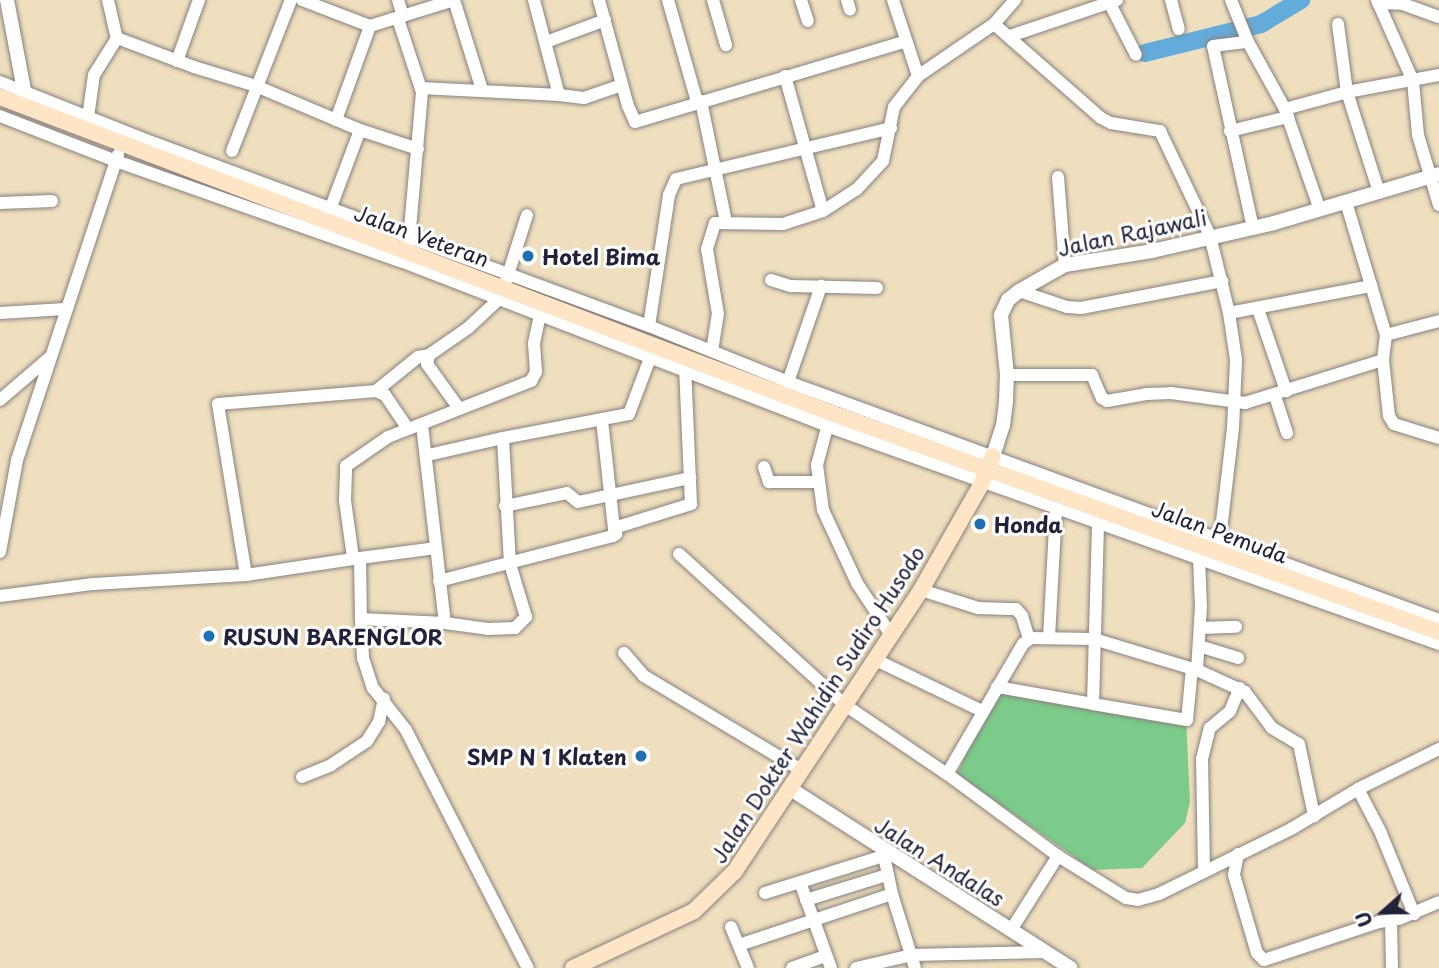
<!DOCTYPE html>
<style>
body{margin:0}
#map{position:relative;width:1439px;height:968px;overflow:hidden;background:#efdfbf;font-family:"Playpen Sans",sans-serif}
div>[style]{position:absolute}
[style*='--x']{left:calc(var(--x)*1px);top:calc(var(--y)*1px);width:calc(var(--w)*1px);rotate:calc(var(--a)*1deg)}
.green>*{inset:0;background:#7ccb8b}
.river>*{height:18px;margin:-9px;padding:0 9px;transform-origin:9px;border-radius:9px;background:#63abda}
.roads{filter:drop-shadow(0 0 2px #88807d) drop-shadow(0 0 2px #88807d)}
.minor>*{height:12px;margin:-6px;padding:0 6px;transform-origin:6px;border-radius:6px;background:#fff}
.tertiary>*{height:14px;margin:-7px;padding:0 7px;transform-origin:7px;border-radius:7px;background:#fff}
.secondary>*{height:16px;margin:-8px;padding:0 8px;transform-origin:8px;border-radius:8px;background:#fde5c5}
.dots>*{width:19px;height:19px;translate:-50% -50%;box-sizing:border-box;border:4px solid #fff;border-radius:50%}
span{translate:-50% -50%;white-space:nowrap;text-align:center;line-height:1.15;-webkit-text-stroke:6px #fff;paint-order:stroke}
.street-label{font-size:21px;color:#22223b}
.poi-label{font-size:21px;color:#22223b;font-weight:700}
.left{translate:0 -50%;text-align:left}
.right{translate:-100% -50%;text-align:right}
.north{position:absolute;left:1348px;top:877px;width:70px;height:70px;-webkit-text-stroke:5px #fff;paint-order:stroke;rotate:249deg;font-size:19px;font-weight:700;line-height:28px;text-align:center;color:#22223b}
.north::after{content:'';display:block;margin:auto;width:24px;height:32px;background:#22223b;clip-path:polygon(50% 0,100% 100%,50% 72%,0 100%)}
</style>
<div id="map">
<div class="green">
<i style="clip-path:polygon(997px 688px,1186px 717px,1190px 802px,1185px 823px,1142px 868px,1093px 870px,957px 774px)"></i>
</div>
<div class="river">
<i style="--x:1145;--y:53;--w:120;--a:-14"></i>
<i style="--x:1261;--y:24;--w:47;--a:-31"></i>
</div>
<div class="roads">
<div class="minor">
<i style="--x:108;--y:0;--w:39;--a:77"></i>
<i style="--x:117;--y:38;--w:82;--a:20.6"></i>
<i style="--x:194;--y:67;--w:65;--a:17"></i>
<i style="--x:256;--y:86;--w:113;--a:22.9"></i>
<i style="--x:360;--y:130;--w:61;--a:18.1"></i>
<i style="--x:302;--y:0;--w:73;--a:20.9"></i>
<i style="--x:370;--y:26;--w:88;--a:-17.2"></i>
<i style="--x:398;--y:0;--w:17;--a:73"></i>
<i style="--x:454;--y:0;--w:94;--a:72.7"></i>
<i style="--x:534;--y:0;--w:98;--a:75.3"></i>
<i style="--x:559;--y:95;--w:25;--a:7"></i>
<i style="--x:584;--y:98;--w:40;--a:-18.9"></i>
<i style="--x:599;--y:0;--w:110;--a:74.7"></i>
<i style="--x:628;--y:106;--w:17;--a:66"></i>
<i style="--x:635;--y:122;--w:283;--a:-16.6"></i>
<i style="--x:668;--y:0;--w:106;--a:74.1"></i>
<i style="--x:713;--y:0;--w:47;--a:73.9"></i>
<i style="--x:801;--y:0;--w:22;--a:72"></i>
<i style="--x:847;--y:0;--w:10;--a:73"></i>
<i style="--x:893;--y:0;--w:80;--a:71.8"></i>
<i style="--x:918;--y:76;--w:92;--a:-34.4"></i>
<i style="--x:994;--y:24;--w:32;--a:-49"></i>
<i style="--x:1171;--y:0;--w:30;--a:75"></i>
<i style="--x:1231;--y:0;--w:45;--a:68"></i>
<i style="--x:1377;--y:0;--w:89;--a:66"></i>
<i style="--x:1413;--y:81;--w:54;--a:84.7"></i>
<i style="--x:1418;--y:135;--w:73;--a:73.3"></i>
<i style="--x:1109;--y:2;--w:59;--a:63"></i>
<i style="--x:1378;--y:3;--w:25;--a:2"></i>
<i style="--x:1403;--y:4;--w:38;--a:20"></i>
<i style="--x:398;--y:19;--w:77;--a:71.8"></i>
<i style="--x:422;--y:92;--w:151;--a:95"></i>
<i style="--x:994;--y:24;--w:142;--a:41.3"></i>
<i style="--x:1101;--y:118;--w:11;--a:27"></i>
<i style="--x:1111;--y:123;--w:50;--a:9.3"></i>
<i style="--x:1160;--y:131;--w:116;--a:64.5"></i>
<i style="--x:1210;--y:236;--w:79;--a:76.1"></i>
<i style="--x:1229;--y:313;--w:48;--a:81.5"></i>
<i style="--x:1236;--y:360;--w:68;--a:92.5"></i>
<i style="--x:1233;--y:428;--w:121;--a:96.7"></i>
<i style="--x:1338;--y:24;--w:69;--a:82.5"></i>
<i style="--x:1347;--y:92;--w:105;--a:72.3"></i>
<i style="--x:1010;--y:36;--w:113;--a:-18.6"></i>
<i style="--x:546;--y:42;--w:63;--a:-20.4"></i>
<i style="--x:177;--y:61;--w:65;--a:-70.2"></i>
<i style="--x:785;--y:76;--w:140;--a:74.3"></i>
<i style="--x:0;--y:82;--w:162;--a:21.7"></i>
<i style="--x:151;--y:142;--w:531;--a:20.28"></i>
<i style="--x:649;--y:326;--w:150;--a:21.9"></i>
<i style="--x:788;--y:382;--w:693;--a:20.08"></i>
<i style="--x:421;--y:88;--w:138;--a:2.9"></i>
<i style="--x:701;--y:101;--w:124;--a:78.3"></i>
<i style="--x:1285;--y:109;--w:64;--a:-15.3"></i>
<i style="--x:1347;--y:92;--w:94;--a:-10.5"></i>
<i style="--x:0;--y:116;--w:124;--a:21.2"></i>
<i style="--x:116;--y:161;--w:304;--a:19.4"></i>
<i style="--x:403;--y:262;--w:455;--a:21.1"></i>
<i style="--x:827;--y:426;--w:650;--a:19.61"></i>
<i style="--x:336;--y:120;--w:100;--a:-70.1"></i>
<i style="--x:87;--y:124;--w:49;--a:-81.9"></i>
<i style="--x:94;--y:75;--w:44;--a:-58.1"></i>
<i style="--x:1230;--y:131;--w:60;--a:-13.6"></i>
<i style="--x:232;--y:151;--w:162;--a:-68.7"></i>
<i style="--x:1058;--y:177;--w:88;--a:85.5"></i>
<i style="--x:1346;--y:202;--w:139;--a:73.3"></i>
<i style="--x:1386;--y:335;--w:25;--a:97"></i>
<i style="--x:1383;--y:360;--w:56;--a:83.9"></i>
<i style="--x:1389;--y:416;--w:9;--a:58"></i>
<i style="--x:1394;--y:424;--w:47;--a:17.3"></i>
<i style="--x:0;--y:203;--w:52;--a:-2.2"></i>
<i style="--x:331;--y:207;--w:82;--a:-69.4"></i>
<i style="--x:1253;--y:228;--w:186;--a:-102.4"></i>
<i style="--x:1213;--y:46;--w:35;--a:-7"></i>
<i style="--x:1248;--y:42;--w:77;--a:61.1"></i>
<i style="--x:1285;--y:109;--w:107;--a:70.9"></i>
<i style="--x:771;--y:280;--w:21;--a:17"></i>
<i style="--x:791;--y:286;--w:86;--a:1.3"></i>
<i style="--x:506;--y:281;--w:69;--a:-72.3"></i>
<i style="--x:1019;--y:291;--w:51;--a:18.4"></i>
<i style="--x:1067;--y:307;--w:14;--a:4"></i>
<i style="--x:1081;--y:308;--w:144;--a:-10.8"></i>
<i style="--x:1258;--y:309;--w:87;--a:71.1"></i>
<i style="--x:0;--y:313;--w:65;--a:-3.5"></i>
<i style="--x:1229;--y:313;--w:145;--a:-10.8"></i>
<i style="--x:649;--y:326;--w:133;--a:-81.3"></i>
<i style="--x:669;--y:195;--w:17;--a:-66"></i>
<i style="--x:676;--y:179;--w:221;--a:-13.3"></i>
<i style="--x:1386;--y:335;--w:55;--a:-14.8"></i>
<i style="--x:712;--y:351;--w:37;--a:-81"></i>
<i style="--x:718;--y:314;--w:66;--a:-99.6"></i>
<i style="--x:707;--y:249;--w:27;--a:-73"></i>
<i style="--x:715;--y:223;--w:68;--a:0.8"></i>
<i style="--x:783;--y:224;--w:42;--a:-18"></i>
<i style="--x:823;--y:211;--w:40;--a:-32.9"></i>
<i style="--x:857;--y:189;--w:38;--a:-47"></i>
<i style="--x:883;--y:161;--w:55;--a:-78.5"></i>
<i style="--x:894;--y:107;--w:39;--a:-52"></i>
<i style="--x:1007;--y:375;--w:85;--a:0"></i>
<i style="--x:1092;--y:375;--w:25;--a:67"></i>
<i style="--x:1102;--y:398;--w:6;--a:31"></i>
<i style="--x:1107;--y:401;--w:40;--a:-10"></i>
<i style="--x:1146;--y:394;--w:25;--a:-2"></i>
<i style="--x:1171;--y:393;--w:75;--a:7.7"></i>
<i style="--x:1245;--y:403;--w:145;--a:-17.3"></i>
<i style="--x:788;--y:382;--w:102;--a:-71"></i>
<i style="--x:376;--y:391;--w:54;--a:-39"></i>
<i style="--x:418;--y:357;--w:11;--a:-10"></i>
<i style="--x:1275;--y:396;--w:39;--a:72"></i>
<i style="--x:0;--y:400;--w:66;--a:-40.7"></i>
<i style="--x:458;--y:407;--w:53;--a:-125.8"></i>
<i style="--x:427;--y:364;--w:9;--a:-77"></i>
<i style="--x:429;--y:355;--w:47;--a:-34.7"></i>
<i style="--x:468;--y:328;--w:42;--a:-43.1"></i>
<i style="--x:602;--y:420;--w:109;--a:83.7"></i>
<i style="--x:829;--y:420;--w:47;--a:104.9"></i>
<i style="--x:817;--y:465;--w:45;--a:82.4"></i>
<i style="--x:823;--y:510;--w:81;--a:65"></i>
<i style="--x:857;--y:583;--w:62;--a:56.8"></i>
<i style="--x:422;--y:425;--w:199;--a:83.4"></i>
<i style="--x:428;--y:455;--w:77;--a:-12.8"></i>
<i style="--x:764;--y:467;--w:16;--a:72"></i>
<i style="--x:769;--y:482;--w:49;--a:0"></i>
<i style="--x:505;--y:506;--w:63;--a:-11.8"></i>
<i style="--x:567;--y:493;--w:14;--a:39"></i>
<i style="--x:578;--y:502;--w:115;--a:-12.1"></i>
<i style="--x:0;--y:552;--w:94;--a:-79.5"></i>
<i style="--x:17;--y:460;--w:322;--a:-71.7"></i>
<i style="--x:679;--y:554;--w:224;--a:42.3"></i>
<i style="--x:845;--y:705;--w:123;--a:34.1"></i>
<i style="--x:353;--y:558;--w:59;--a:-97.9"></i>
<i style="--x:345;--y:500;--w:34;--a:-88"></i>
<i style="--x:346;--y:466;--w:51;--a:-34.6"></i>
<i style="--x:388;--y:437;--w:154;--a:-21.4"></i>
<i style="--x:531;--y:381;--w:10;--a:-61"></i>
<i style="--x:536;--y:372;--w:29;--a:-94"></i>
<i style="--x:534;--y:343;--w:29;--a:-78"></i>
<i style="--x:360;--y:558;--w:77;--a:-7.5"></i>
<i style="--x:246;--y:575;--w:173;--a:-99.3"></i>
<i style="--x:218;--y:404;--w:159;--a:-4.7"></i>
<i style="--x:376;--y:391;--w:10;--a:24"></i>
<i style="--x:385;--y:395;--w:41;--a:55.9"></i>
<i style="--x:439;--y:581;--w:180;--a:-14.5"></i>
<i style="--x:613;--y:536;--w:4;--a:-34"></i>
<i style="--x:616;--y:534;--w:6;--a:-108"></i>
<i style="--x:614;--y:528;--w:81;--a:-17.3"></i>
<i style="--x:691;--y:504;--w:139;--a:-92.5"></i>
<i style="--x:921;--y:590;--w:60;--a:17.5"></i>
<i style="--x:978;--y:608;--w:38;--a:2"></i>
<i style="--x:1016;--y:609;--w:9;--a:49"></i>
<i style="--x:1022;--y:616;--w:24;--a:73"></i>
<i style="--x:0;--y:596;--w:94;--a:-7.4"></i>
<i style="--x:93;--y:584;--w:153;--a:-3.4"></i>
<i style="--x:246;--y:575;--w:115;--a:-8.5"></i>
<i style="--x:360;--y:558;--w:61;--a:89.1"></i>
<i style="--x:361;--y:619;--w:84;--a:2.7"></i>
<i style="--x:445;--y:623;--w:43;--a:7.9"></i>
<i style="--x:488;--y:629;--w:27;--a:-2"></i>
<i style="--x:515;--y:628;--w:16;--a:-45"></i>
<i style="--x:526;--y:617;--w:55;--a:-106.8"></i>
<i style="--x:510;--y:564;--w:126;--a:-93.2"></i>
<i style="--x:503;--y:438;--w:128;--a:-10.8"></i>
<i style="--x:629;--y:414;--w:68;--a:-69.4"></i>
<i style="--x:361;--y:619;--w:39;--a:87"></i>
<i style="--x:363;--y:658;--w:32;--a:72"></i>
<i style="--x:373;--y:688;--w:53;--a:51.8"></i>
<i style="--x:406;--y:730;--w:267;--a:62.9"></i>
<i style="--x:1200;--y:628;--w:36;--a:-2"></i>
<i style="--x:1049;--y:638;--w:131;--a:-86.9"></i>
<i style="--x:1199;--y:646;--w:41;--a:17.1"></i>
<i style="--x:624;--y:653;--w:30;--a:49"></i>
<i style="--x:644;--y:676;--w:183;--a:30.9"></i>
<i style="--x:876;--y:660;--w:118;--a:25.7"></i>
<i style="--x:1197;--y:670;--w:63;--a:-86.4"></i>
<i style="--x:1201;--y:607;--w:47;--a:-92.4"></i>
<i style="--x:997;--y:687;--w:97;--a:10"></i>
<i style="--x:1093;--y:704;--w:182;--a:-88.4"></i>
<i style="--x:1093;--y:704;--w:95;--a:9.7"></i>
<i style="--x:1187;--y:720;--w:52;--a:-84.5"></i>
<i style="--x:302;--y:777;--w:31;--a:-22"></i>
<i style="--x:331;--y:765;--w:43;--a:-33.7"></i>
<i style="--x:367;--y:741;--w:22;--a:-58"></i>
<i style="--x:379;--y:722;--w:24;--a:-78"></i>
<i style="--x:1358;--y:789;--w:47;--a:62.4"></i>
<i style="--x:1380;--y:831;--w:90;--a:67.7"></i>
<i style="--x:883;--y:851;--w:44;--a:78.2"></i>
<i style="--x:892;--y:894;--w:77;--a:72.7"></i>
<i style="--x:1238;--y:854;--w:21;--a:101"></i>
<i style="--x:1234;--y:875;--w:81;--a:73.6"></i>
<i style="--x:1257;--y:953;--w:10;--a:45"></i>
<i style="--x:1264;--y:960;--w:121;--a:-18.3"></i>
<i style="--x:1379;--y:922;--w:20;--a:-9"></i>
<i style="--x:1399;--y:919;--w:43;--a:-23"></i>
<i style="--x:1058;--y:856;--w:80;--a:31.7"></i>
<i style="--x:1126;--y:898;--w:12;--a:9"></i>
<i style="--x:1138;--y:900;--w:22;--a:-16"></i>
<i style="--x:1159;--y:894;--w:147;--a:-26.2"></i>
<i style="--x:1291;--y:829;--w:78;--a:-30.8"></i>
<i style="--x:1358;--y:789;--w:90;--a:-26.3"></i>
<i style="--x:1204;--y:871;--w:112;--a:-91"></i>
<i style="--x:1202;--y:759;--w:32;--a:-76"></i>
<i style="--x:1210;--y:728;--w:26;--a:-40"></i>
<i style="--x:1230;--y:711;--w:25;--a:-67"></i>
<i style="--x:800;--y:882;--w:91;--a:70.2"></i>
<i style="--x:765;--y:893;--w:124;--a:-17.4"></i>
<i style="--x:806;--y:900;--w:85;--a:-17.2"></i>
<i style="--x:1391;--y:921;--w:47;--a:88.8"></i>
<i style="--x:731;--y:927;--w:44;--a:67.5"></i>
<i style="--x:1011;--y:930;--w:88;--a:-57.6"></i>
<i style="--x:1058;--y:856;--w:138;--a:-143.5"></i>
<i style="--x:947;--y:774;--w:151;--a:-59.7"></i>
<i style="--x:1023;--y:644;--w:10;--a:-37"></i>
<i style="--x:1031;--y:638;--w:63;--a:0.9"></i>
<i style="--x:1094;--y:639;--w:108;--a:16.8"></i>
<i style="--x:1197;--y:670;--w:53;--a:24.6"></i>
<i style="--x:1245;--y:692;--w:45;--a:53.1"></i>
<i style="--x:1272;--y:728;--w:31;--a:31"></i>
<i style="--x:1299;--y:744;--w:74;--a:78.2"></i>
<i style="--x:739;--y:945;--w:161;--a:-18.4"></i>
<i style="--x:792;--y:968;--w:35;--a:-20"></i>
<i style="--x:856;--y:968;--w:57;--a:-13.1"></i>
<i style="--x:912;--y:955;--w:132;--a:-1.3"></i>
</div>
<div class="tertiary">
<i style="--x:7;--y:0;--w:92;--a:79.3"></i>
<i style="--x:24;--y:90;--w:14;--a:102"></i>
<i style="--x:993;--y:456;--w:32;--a:-72"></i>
<i style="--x:1003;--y:426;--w:25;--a:-83"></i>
<i style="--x:1006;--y:401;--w:26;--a:-88"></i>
<i style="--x:1007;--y:375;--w:60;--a:-95.7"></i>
<i style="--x:1001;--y:315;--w:17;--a:-65"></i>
<i style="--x:1008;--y:300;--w:14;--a:-39"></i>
<i style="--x:1019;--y:291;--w:53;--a:-29.5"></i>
<i style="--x:1065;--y:265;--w:88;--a:-9.1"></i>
<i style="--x:1152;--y:251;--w:125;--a:-12.9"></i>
<i style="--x:1274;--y:223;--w:172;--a:-16.5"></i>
<i style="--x:789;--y:788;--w:334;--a:32.6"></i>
</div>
<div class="secondary">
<i style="--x:0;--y:97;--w:889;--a:20.82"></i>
<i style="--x:831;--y:413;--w:646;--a:19.81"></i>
<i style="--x:573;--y:968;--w:134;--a:-25.2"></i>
<i style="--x:694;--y:911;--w:57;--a:-44.3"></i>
<i style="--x:735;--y:871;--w:337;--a:-56.5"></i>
<i style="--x:921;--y:590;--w:121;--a:-60.3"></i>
<i style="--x:981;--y:485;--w:31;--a:-68"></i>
</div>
</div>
<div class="dots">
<i style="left:528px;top:256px;background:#1f6fb2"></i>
<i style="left:980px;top:524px;background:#1f6fb2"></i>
<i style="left:209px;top:636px;background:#1f6fb2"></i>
<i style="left:641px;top:756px;background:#1f6fb2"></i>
</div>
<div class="street-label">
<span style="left:1132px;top:232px;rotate:-12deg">Jalan Rajawali</span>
<span style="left:422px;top:235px;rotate:20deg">Jalan Veteran</span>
<span style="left:1220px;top:531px;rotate:20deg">Jalan Pemuda</span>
<span style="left:817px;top:704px;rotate:-57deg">Jalan Dokter Wahidin Sudiro Husodo</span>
<span style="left:940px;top:861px;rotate:32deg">Jalan Andalas</span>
</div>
<div class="poi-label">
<span class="left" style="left:542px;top:256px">Hotel Bima</span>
<span class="left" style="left:994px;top:524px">Honda</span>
<span class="left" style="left:223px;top:636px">RUSUN BARENGLOR</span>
<span class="right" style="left:627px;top:756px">SMP N 1 Klaten</span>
</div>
<div class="north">U</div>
</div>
